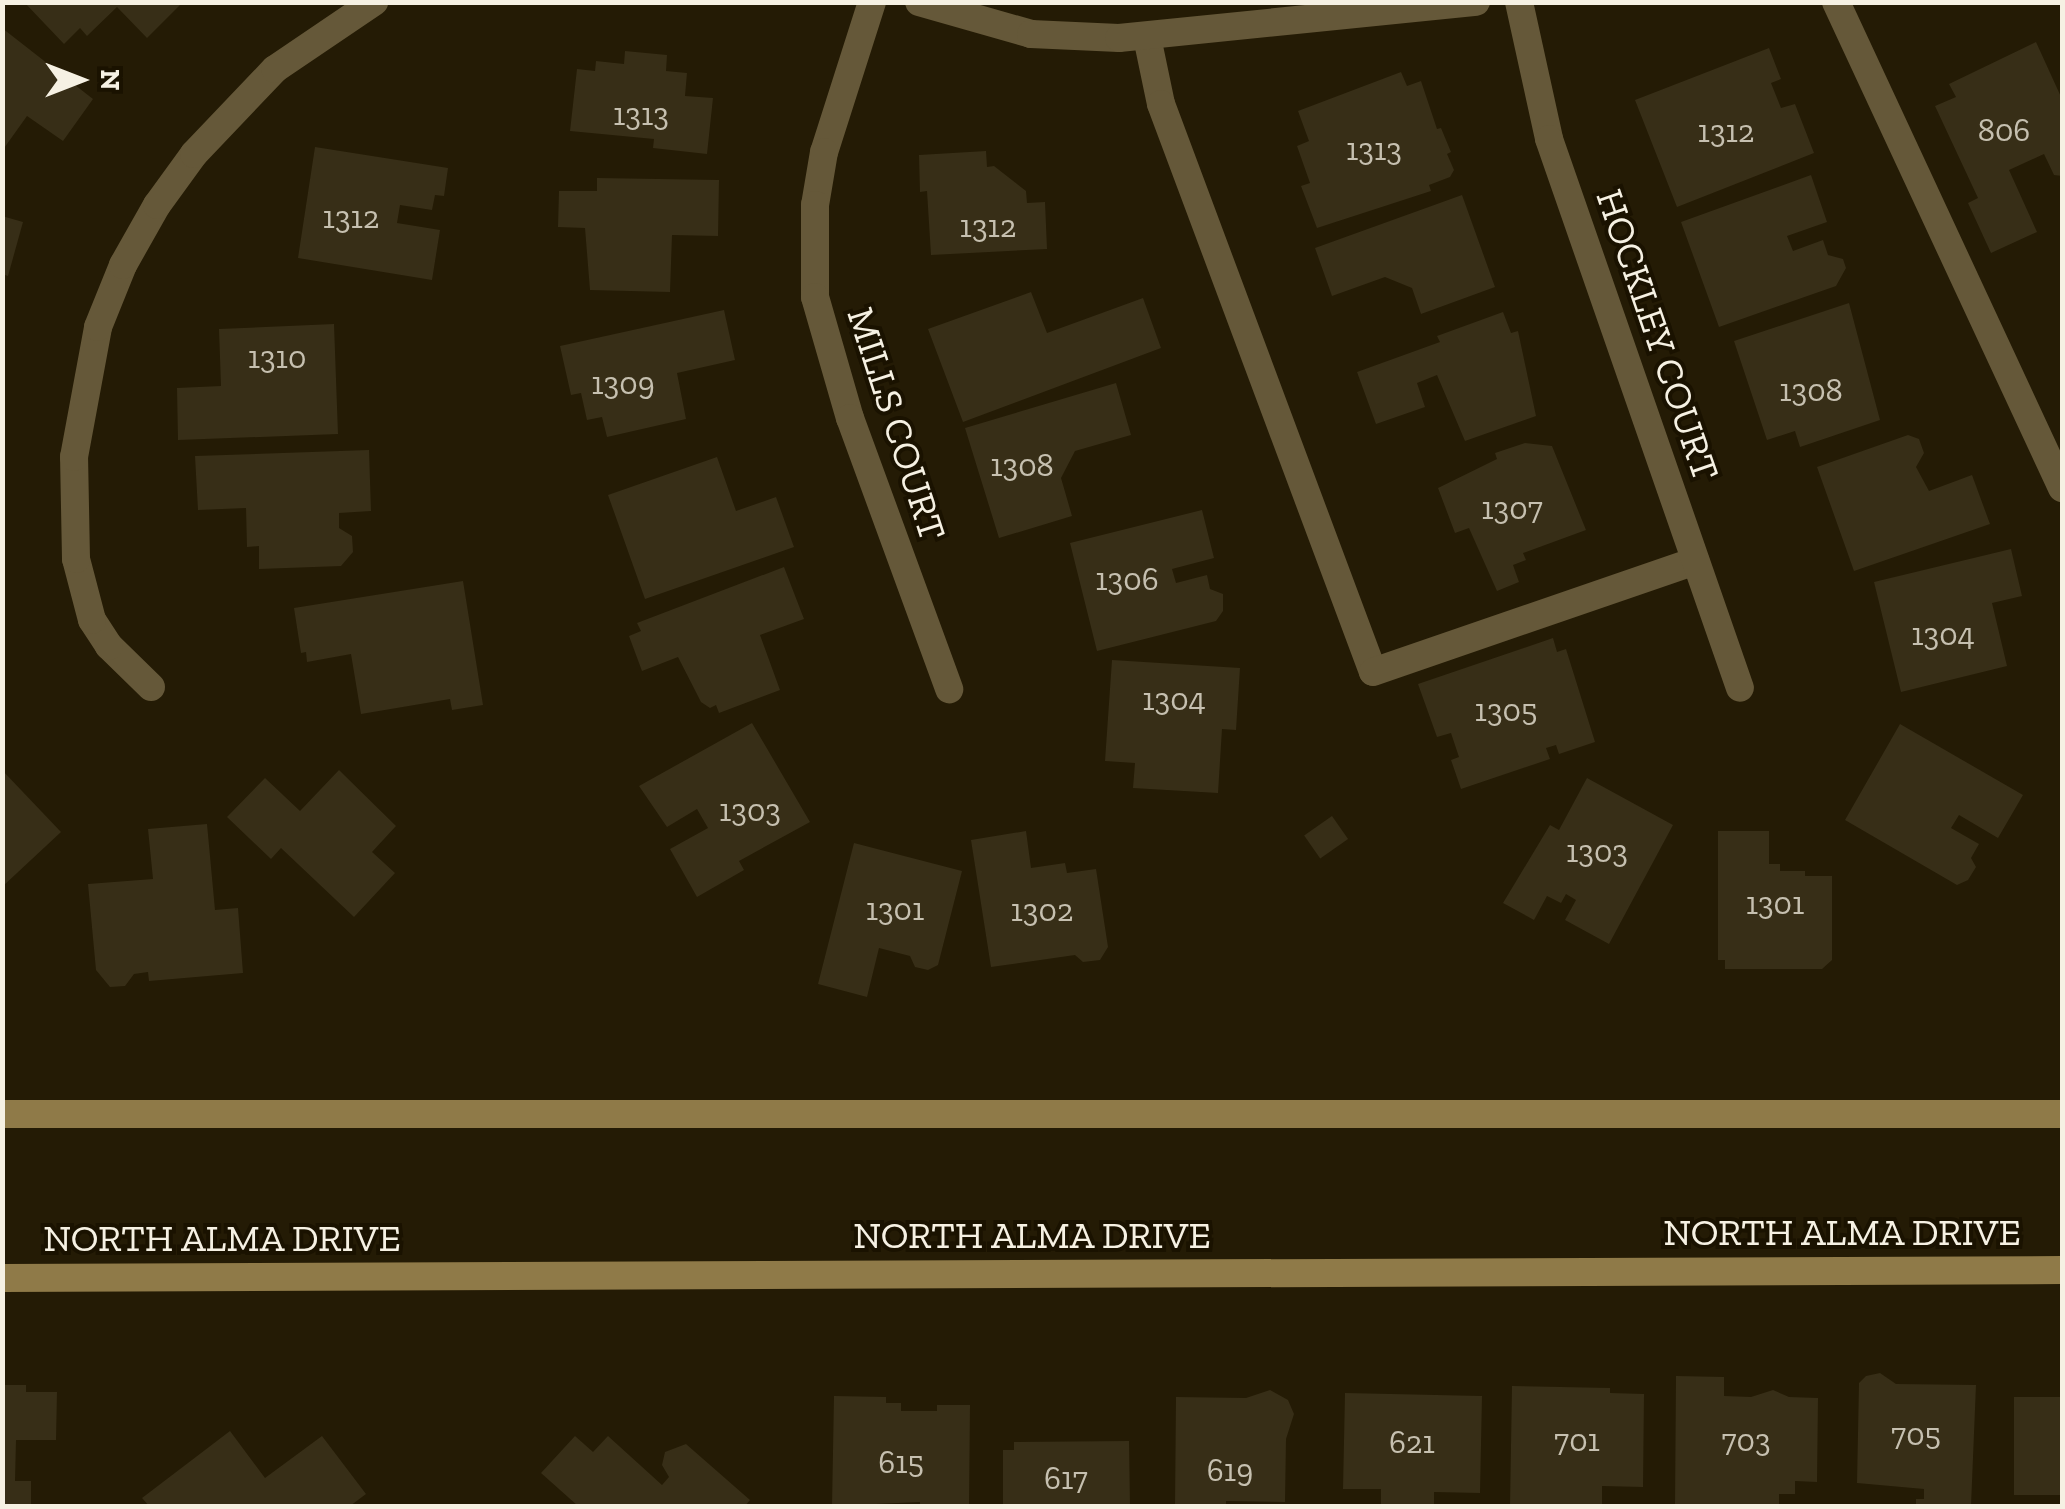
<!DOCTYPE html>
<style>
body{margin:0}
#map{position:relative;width:2065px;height:1509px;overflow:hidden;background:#241b05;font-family:"Zilla Slab",serif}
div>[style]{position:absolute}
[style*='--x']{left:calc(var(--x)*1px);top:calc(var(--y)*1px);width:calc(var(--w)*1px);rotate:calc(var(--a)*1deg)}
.building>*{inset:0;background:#372e17;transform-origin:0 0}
.service>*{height:28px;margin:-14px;padding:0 14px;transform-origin:14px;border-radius:14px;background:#655839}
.minor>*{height:28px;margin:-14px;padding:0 14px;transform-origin:14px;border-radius:14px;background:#655839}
.secondary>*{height:28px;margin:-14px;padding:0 14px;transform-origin:14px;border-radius:14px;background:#8f7a48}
span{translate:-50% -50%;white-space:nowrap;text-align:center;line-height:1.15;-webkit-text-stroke:8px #1a1200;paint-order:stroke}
.number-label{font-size:32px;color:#c6c0b0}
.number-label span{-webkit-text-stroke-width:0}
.street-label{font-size:38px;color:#f6f1e3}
.frame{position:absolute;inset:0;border:5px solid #f6f1e3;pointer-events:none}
.north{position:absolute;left:30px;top:30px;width:100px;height:100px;-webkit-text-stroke:8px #1a1200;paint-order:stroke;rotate:90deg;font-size:28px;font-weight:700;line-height:40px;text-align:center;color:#f6f1e3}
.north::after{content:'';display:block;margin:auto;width:35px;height:45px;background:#f6f1e3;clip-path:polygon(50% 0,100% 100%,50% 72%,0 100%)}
</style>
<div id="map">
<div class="building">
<i style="clip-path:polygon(24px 2px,183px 2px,147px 38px,117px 7px,87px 36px,80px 28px,64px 44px)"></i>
<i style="clip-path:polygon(2px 28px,93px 99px,63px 141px,27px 116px,2px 151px)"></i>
<i style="clip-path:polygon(2036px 42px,2062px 99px,2062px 176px,2054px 175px,2044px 154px,2009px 170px,2037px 232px,1991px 253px,1968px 203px,1978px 198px,1935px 106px,1956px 97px,1949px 84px)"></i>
<i style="clip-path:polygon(1769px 48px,1781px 79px,1771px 83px,1781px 108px,1795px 104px,1814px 153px,1677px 207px,1635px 100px)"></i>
<i style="clip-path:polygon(625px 51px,667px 55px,666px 71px,687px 73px,685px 96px,713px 98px,707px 154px,653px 148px,654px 139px,570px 131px,577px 69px,595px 71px,596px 61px,624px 64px)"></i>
<i style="clip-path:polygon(1401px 72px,1407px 86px,1421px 81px,1437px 129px,1441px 128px,1451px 152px,1447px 154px,1454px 170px,1450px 177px,1429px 185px,1431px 191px,1317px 228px,1301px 186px,1310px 183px,1297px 146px,1309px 141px,1298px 111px)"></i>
<i style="clip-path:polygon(315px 147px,448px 168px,444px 196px,435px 195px,432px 210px,400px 205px,397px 223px,440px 230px,432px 280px,298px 258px)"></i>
<i style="clip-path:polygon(986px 151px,987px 167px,994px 166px,1026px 191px,1027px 203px,1045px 202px,1047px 249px,931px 255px,927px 191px,920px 192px,919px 155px)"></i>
<i style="clip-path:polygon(1811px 175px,1827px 222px,1787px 236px,1793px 251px,1823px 240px,1828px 255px,1843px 259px,1846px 268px,1836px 286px,1719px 327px,1681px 222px)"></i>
<i style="clip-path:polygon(597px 178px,719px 180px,718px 236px,672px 235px,670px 292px,590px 290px,585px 228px,558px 227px,559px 191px,597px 191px)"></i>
<i style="clip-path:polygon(1462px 195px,1495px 287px,1421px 314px,1412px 288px,1385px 277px,1332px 296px,1315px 248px)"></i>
<i style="clip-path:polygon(2px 216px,23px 222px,8px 276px,2px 274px)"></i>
<i style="clip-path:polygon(1031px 292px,1047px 333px,1143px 298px,1161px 348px,963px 422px,928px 329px)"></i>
<i style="clip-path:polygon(1849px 303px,1880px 420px,1800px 447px,1795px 431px,1767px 440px,1734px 341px)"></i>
<i style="clip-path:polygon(724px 310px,735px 360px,677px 373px,686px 419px,607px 437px,602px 417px,587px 420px,581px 393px,571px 395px,560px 346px)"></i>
<i style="clip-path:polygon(1503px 312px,1511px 333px,1518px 331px,1536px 416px,1465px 441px,1437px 375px,1417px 383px,1425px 407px,1376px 424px,1357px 372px,1440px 342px,1437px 336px)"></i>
<i style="clip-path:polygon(334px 324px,338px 434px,178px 440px,177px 388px,221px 386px,219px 329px)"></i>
<i style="clip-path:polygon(1116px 383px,1131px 435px,1075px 451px,1061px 478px,1072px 516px,999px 538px,965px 428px)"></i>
<i style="clip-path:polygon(1908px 435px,1919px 439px,1924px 453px,1916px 467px,1929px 491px,1972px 475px,1990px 524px,1854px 571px,1817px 467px)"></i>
<i style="clip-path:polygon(1525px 443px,1552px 446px,1586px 530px,1523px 553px,1526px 560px,1513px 565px,1519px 582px,1497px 591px,1469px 528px,1455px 533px,1438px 488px,1497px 459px,1495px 453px)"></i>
<i style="clip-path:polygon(369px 450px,371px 511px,339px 513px,339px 528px,352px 536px,353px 552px,341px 566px,259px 569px,259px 546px,247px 547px,246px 508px,198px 510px,195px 456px)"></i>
<i style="clip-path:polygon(717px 457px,736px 511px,776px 497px,794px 547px,645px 599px,608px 495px)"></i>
<i style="clip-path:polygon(1202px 510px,1214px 558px,1172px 569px,1176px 583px,1207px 575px,1210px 589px,1223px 594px,1223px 611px,1216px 621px,1097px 651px,1070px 543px)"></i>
<i style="clip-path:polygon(2011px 549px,2022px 596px,1992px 603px,2007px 666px,1901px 692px,1874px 582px)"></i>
<i style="clip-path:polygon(784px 567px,804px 619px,760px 635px,780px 690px,719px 713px,716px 705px,710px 708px,701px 702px,678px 657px,642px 671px,629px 636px,641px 631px,637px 623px)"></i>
<i style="clip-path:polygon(463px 581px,483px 705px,452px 710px,450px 699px,361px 714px,351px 654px,307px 662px,306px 652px,301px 653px,294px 608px)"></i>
<i style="clip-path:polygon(1553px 638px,1557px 652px,1566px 649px,1595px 742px,1559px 754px,1556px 745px,1546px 748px,1550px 759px,1461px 789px,1451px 760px,1459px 757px,1451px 733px,1437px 737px,1418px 684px)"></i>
<i style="clip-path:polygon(1112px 660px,1240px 668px,1236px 730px,1222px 729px,1218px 793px,1133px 788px,1135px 763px,1105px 761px)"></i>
<i style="clip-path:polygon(752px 723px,810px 822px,739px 861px,744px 870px,697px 897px,670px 849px,708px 828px,697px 809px,667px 827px,639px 786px)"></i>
<i style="clip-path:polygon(1900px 724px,2023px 795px,1998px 838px,1959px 815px,1951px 828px,1979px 844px,1971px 858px,1976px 867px,1968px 880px,1957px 885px,1845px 820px)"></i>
<i style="clip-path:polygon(2px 770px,61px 832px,2px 887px)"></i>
<i style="clip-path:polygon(339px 770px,396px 826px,372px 852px,395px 873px,354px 917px,281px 848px,271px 859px,227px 817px,265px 778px,300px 811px)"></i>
<i style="clip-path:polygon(1587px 778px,1673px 825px,1609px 944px,1565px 920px,1576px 900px,1566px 894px,1561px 903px,1547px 896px,1534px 920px,1503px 903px,1550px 825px,1559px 830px)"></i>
<i style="left:1332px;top:816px;width:28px;height:34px;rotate:55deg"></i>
<i style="clip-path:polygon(207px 824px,215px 910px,238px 908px,243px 973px,149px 981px,148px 972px,134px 974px,125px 986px,110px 987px,96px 970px,88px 884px,153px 879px,148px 829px)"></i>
<i style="clip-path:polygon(1026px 831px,1031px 868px,1065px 863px,1067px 873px,1096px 869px,1108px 947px,1100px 960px,1083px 962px,1075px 955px,991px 967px,971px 840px)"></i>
<i style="clip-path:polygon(1718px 831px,1769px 831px,1769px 864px,1780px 864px,1780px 871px,1805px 871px,1805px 876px,1832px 876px,1832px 960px,1822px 969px,1725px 969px,1725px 960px,1718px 960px)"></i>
<i style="clip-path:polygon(854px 843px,962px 871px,938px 965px,928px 970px,915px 967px,910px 956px,879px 948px,867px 997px,818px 984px)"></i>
<i style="clip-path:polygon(1880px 1373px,1896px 1384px,1976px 1385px,1971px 1506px,1916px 1506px,1916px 1499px,1924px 1499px,1924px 1489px,1857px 1483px,1859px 1383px,1866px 1376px)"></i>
<i style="clip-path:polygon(1676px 1376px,1724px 1377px,1724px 1396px,1751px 1397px,1773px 1390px,1789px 1397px,1818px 1398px,1817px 1482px,1795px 1481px,1795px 1494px,1779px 1494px,1779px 1506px,1675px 1506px)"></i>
<i style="clip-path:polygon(2px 1385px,26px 1385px,26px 1392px,57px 1392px,56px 1440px,16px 1440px,15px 1481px,31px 1481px,31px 1506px,2px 1506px)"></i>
<i style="clip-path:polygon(1512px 1386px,1610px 1388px,1610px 1393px,1644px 1394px,1643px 1487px,1602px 1486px,1602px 1506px,1510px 1506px)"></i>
<i style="clip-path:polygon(1270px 1390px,1288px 1400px,1294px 1414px,1286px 1439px,1285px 1502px,1226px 1501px,1226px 1506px,1175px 1506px,1176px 1397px,1246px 1398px)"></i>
<i style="clip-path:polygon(1345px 1393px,1482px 1396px,1480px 1493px,1434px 1492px,1434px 1506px,1381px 1506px,1381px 1489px,1343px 1489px)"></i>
<i style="clip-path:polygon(834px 1396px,886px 1397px,886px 1403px,901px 1403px,901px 1411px,937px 1411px,937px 1405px,970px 1405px,969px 1506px,920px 1506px,920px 1502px,832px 1506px)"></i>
<i style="left:2014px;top:1397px;width:48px;height:98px"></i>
<i style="clip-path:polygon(230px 1431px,265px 1478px,322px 1436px,366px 1494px,350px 1506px,149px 1506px,142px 1498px)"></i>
<i style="clip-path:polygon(575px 1436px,593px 1452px,608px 1436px,662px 1485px,669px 1477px,662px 1465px,665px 1452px,686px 1444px,750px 1500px,745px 1506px,578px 1506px,541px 1473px)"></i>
<i style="clip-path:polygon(1129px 1441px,1130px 1506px,1003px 1506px,1003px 1450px,1014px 1450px,1014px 1442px)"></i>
</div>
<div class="service">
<i style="--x:1836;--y:2;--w:536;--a:65.06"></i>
<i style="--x:1147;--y:37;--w:68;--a:78.2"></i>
<i style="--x:1161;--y:104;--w:606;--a:69.53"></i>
<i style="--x:1373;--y:672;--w:341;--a:-19"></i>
</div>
<div class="minor">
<i style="--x:872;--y:2;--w:157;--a:107.7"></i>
<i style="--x:824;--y:152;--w:54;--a:99.6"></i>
<i style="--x:815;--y:205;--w:92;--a:90"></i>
<i style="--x:815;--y:297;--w:126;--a:73.9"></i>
<i style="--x:850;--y:418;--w:289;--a:69.9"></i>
<i style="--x:919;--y:2;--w:116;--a:15.9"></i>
<i style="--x:1031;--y:34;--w:88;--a:2.6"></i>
<i style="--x:1119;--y:38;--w:359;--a:-5.8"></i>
<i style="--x:1519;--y:2;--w:140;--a:77.6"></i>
<i style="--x:1549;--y:139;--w:581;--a:70.82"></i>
<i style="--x:151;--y:687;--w:59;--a:-135.7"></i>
<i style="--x:109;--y:646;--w:31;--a:-123"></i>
<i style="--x:92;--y:620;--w:63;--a:-104.7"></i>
<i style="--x:76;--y:559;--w:102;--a:-91.1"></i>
<i style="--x:74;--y:457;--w:132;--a:-79.5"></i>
<i style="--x:98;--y:327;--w:67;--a:-68"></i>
<i style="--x:123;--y:265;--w:69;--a:-60.5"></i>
<i style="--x:157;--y:205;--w:63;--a:-54"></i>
<i style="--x:194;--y:154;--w:117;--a:-46.4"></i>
<i style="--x:275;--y:69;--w:120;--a:-34.1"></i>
</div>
<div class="secondary">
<i style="--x:2;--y:1114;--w:2060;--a:0"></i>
<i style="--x:2;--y:1278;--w:2060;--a:-0.22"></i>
</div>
<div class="number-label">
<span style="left:641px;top:114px">1313</span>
<span style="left:2004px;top:130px">806</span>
<span style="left:1726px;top:131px">1312</span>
<span style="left:1374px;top:149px">1313</span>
<span style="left:351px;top:217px">1312</span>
<span style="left:988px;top:226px">1312</span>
<span style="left:277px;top:357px">1310</span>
<span style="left:623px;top:383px">1309</span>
<span style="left:1811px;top:390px">1308</span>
<span style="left:1022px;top:465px">1308</span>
<span style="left:1512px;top:508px">1307</span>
<span style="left:1127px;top:579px">1306</span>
<span style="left:1943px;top:634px">1304</span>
<span style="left:1174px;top:699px">1304</span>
<span style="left:1506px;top:710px">1305</span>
<span style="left:750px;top:810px">1303</span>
<span style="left:1597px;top:851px">1303</span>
<span style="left:1775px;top:903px">1301</span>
<span style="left:895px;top:909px">1301</span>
<span style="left:1042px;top:910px">1302</span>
<span style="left:1916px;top:1434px">705</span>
<span style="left:1577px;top:1440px">701</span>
<span style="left:1746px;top:1440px">703</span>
<span style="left:1412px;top:1442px">621</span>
<span style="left:901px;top:1462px">615</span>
<span style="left:1230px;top:1470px">619</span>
<span style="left:1066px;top:1478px">617</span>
</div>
<div class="street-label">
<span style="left:1657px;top:335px;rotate:71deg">HOCKLEY COURT</span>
<span style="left:896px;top:424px;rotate:72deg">MILLS COURT</span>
<span style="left:1842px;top:1233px">NORTH ALMA DRIVE</span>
<span style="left:1032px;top:1236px">NORTH ALMA DRIVE</span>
<span style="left:222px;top:1239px">NORTH ALMA DRIVE</span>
</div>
<div class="frame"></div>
<div class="north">N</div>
</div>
